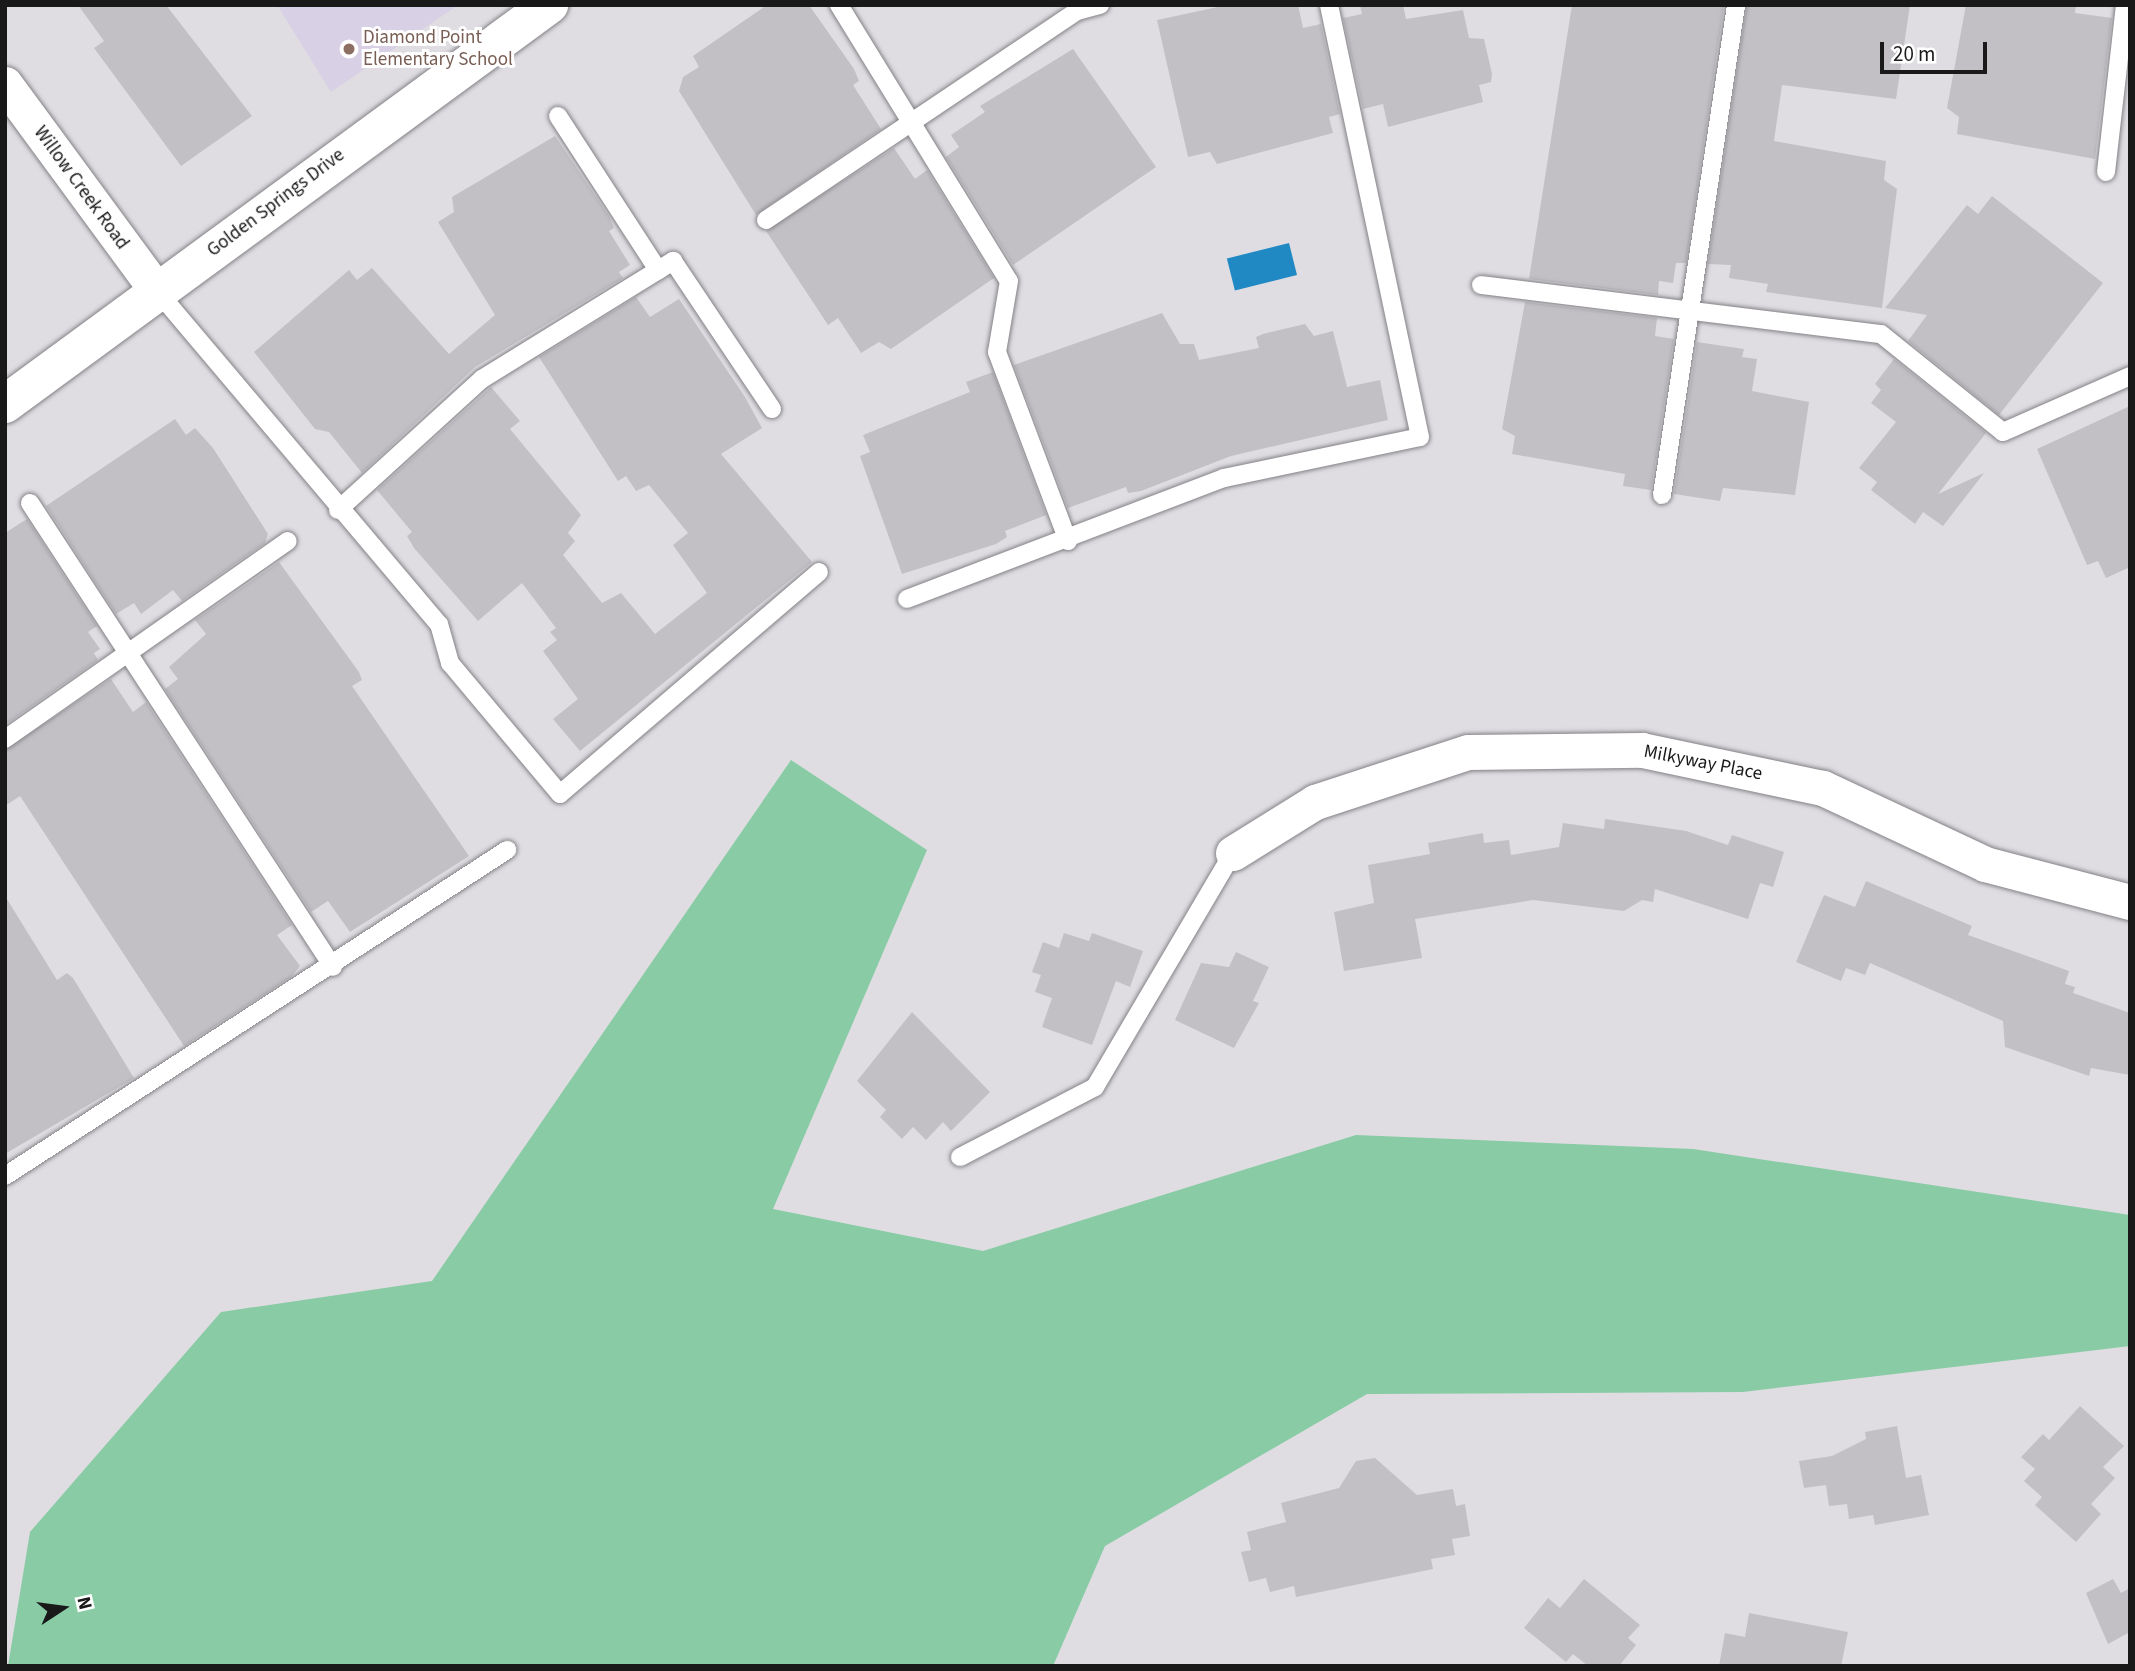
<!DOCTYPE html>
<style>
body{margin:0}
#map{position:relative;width:2135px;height:1671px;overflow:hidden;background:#dfdde2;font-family:"Source Sans 3",sans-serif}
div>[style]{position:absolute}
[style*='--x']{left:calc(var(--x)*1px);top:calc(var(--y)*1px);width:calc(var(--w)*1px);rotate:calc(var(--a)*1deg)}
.education>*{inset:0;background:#d8d0e5}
.green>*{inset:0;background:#88cba4}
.water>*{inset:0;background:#2089c4;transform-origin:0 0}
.building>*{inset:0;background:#c2c0c5}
.roads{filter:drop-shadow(0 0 2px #848286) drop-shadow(0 0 2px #848286)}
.lane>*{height:18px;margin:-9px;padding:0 9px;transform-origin:9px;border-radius:9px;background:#fff}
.street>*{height:35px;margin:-17.5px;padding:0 17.5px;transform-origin:17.5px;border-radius:17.5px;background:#fff}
.secondary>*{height:38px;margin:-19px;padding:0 19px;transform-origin:19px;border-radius:19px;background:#fff}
.dots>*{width:19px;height:19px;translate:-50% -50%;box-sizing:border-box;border:4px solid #fff;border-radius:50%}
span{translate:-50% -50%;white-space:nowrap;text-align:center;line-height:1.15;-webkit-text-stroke:6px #fff;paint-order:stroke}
.education-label{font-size:19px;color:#785e54}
.left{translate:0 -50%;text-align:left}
.street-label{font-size:19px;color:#19191a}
.frame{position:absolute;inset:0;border:7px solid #19191a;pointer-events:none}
.north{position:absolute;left:28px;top:1573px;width:70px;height:70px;-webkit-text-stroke:5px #fff;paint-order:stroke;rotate:77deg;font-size:19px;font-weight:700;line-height:28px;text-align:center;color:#19191a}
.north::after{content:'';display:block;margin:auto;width:24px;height:32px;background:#19191a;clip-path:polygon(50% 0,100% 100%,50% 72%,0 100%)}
.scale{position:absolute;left:1880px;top:42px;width:107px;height:32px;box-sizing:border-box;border:4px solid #19191a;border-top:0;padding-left:9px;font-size:21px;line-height:24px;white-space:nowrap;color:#19191a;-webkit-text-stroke:5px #fff;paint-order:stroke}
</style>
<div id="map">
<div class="education">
<i style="clip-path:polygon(277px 5px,458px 5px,331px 92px)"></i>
</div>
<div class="green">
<i style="clip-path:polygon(791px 760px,927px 850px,773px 1209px,983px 1251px,1356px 1135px,1693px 1149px,2130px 1215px,2130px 1346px,1743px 1392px,1367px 1394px,1105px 1546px,1053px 1666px,8px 1666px,30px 1532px,221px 1312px,432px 1281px)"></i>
</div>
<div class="water">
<i style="left:1289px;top:243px;width:33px;height:64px;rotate:76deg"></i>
</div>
<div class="building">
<i style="clip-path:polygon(78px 5px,166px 5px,252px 116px,181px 166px,94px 48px,104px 41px)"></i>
<i style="clip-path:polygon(767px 5px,809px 5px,854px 69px,859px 81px,853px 85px,881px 129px,756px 215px,679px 91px,683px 77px,699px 67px,693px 56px)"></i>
<i style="clip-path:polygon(1227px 5px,1298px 5px,1303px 28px,1321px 24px,1340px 114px,1329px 117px,1333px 133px,1217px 164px,1210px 152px,1188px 157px,1157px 20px)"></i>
<i style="clip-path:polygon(1360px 5px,1403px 5px,1406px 19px,1463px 10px,1469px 38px,1484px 39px,1492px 74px,1491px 82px,1479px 85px,1483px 102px,1388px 127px,1383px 104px,1363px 109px,1343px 18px,1362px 14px)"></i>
<i style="clip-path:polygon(1572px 5px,1724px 5px,1686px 263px,1676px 263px,1673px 283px,1659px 281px,1658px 295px,1529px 279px)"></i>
<i style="clip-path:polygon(1747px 5px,1910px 5px,1896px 99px,1782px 85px,1774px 141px,1886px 161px,1884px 180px,1897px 189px,1882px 308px,1766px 292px,1768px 284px,1729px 278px,1731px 265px,1708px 264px)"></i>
<i style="clip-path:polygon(1966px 5px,2076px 5px,2075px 13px,2112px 18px,2095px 159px,1957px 134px,1959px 117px,1947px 108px)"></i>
<i style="clip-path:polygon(1073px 49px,1156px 167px,1013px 265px,946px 157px,959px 147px,951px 135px,985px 112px,980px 106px)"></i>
<i style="clip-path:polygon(555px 136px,609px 216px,614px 228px,609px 231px,630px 265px,619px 272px,623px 278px,475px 367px,362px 473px,329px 432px,315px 429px,254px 352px,349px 270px,357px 280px,372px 268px,449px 354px,495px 315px,438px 222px,454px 212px,452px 197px)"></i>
<i style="clip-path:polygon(894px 148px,915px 179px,927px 170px,994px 278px,891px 349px,879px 342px,861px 353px,838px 318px,828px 325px,766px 231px)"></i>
<i style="clip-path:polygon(1992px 196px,2103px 283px,1999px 415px,1908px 341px,1927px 315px,1885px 308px,1967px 205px,1978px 214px)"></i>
<i style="clip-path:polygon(636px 297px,650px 317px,679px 299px,745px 397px,762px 428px,721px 454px,812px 562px,580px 751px,553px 719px,578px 699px,543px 651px,557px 640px,550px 632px,556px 628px,522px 583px,478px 621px,414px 548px,407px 536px,412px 532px,377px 490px,491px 387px,520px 421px,510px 429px,581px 515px,568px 533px,575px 541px,563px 555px,602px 603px,621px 593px,655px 634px,707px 593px,673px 545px,688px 533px,649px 485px,636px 491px,626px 476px,618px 481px,539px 357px)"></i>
<i style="clip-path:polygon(1525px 302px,1657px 318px,1655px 336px,1674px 339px,1651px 490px,1623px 486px,1625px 474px,1512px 454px,1515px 436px,1502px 429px)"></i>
<i style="clip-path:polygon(1162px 313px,1180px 344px,1194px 344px,1199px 360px,1259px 348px,1256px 337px,1263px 334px,1305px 324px,1314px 336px,1333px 331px,1347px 387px,1380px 380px,1388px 420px,1231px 456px,1141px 491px,1128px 493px,1126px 487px,1068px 508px,1014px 365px)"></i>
<i style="clip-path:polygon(1697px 342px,1744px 349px,1742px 357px,1757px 359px,1752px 391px,1809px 402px,1795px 495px,1723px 488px,1720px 501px,1674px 494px)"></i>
<i style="clip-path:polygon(1894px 359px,1986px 433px,1938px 494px,1984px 473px,1943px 526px,1923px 512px,1915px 524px,1871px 490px,1877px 482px,1859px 468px,1896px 422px,1871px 403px,1881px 390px,1875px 384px)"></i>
<i style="clip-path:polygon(993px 372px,1046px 515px,1005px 531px,1007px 537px,996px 544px,902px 574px,860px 456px,870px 452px,863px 435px,970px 392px,966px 382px)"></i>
<i style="clip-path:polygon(2130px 406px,2130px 567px,2106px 578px,2098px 561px,2087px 565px,2037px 449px)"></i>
<i style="clip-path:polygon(175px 419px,186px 435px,195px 428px,213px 448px,268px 534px,265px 543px,182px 601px,173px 590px,141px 614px,134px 603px,116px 614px,46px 506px)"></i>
<i style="clip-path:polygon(27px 519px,97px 626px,88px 632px,100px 649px,94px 653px,98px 660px,5px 725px,5px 533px)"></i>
<i style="clip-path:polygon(279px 562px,359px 672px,362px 680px,352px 686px,469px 856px,350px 932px,328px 901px,311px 912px,165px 689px,178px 679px,169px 667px,206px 634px,195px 620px)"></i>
<i style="clip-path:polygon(111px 679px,133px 712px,146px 702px,292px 925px,277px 935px,300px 966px,291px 977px,184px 1046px,20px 796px,5px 806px,5px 750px)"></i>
<i style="clip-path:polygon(1605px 819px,1686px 831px,1728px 845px,1732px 835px,1784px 852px,1773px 887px,1760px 883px,1748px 919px,1655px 889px,1653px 902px,1642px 900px,1624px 911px,1533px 900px,1415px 919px,1422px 958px,1344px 971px,1334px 912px,1374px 903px,1368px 865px,1430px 854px,1428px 843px,1483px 833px,1484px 843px,1509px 840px,1511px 855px,1559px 847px,1563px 823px,1604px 829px)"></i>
<i style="clip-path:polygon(1866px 881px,1972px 926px,1968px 935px,2069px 971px,2065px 984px,2075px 987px,2073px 993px,2130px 1013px,2130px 1075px,2091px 1068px,2089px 1076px,2005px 1047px,2003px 1021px,1870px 963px,1865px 975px,1846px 968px,1841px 981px,1796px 962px,1824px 895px,1855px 907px)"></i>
<i style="clip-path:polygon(5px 896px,57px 980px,67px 973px,73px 978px,134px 1078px,5px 1154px)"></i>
<i style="clip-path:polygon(1064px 933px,1089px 941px,1092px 933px,1143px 951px,1130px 987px,1116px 981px,1092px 1045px,1042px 1027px,1052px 998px,1035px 992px,1041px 975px,1032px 972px,1043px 942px,1059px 948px)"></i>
<i style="clip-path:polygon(1236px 952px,1269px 967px,1253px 1001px,1259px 1003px,1234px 1048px,1175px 1020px,1201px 963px,1229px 967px)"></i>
<i style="clip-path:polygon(912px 1012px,990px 1092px,951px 1131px,943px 1122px,926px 1140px,913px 1127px,902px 1139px,880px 1117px,886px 1110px,857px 1081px)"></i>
<i style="clip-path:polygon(2080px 1406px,2124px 1446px,2103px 1467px,2115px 1478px,2091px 1504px,2101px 1514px,2076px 1542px,2035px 1505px,2042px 1497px,2024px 1481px,2035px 1469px,2021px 1457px,2043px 1434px,2049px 1440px)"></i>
<i style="clip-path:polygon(1897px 1426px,1906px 1478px,1921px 1475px,1929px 1515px,1875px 1525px,1873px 1515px,1849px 1519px,1847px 1504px,1829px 1506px,1826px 1485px,1804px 1488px,1799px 1461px,1832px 1456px,1866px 1439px,1865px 1432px)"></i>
<i style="clip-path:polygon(1375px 1458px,1417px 1495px,1453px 1489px,1456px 1506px,1465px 1504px,1470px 1536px,1452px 1539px,1455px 1555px,1431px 1559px,1433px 1569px,1296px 1597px,1294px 1586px,1270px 1592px,1266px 1578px,1249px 1582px,1241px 1552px,1251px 1550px,1247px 1532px,1286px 1522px,1281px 1503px,1339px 1488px,1356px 1461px)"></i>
<i style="clip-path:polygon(1584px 1579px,1640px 1625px,1628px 1638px,1636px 1645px,1619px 1666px,1588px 1666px,1573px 1654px,1566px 1662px,1524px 1628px,1548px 1598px,1560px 1608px)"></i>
<i style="clip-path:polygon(2113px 1579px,2121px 1593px,2130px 1588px,2130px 1632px,2108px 1644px,2086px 1593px)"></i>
<i style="clip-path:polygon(1749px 1613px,1848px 1632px,1841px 1666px,1719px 1666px,1725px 1633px,1745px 1637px)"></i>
</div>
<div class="roads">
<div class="lane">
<i style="--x:839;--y:5;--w:324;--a:58.4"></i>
<i style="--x:1009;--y:281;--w:72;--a:99.6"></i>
<i style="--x:997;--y:352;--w:202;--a:69.4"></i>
<i style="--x:558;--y:116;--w:184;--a:57"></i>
<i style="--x:2106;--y:172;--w:168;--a:-83.5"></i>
<i style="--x:766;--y:220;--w:375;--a:-33.9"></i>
<i style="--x:1077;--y:11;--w:24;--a:-15"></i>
<i style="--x:1481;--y:285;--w:403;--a:7"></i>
<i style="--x:1881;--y:334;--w:156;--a:38.8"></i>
<i style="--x:2003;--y:432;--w:139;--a:-23.8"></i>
<i style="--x:158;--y:292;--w:435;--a:49.8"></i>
<i style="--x:439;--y:624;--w:41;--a:74.2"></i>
<i style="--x:450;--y:663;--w:171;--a:50"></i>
<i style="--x:560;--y:794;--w:341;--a:-40.6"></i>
<i style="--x:1662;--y:495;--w:496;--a:-81.4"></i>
<i style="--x:30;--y:503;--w:554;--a:56.85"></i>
<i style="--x:338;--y:510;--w:195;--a:-42.3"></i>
<i style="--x:482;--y:379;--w:225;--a:-31.7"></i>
<i style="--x:673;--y:261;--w:178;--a:56.2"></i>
<i style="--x:907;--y:599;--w:339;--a:-20.9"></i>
<i style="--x:1224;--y:478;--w:200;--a:-11.8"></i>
<i style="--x:1420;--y:437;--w:441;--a:-101.9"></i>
<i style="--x:5;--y:739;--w:345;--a:-35"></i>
<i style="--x:960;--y:1157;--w:152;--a:-27.4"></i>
<i style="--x:1095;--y:1087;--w:272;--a:-59.5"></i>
<i style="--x:5;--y:1176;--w:599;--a:-33"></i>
</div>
<div class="street">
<i style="--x:5;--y:84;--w:258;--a:53.7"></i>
<i style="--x:1233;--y:853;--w:97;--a:-31.9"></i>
<i style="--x:1315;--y:802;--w:161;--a:-18.1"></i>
<i style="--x:1468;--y:752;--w:174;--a:-0.7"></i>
<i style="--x:1642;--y:750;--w:185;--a:11.9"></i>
<i style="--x:1823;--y:788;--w:179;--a:25.1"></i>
<i style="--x:1985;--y:864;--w:150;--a:14.7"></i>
</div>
<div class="secondary">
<i style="--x:5;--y:404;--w:675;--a:-36.26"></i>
</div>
</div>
<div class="dots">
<i style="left:349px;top:49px;background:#8d6e63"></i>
</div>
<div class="education-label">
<span class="left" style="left:363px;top:49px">Diamond Point<br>Elementary School</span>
</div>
<div class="street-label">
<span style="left:81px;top:188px;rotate:54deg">Willow Creek Road</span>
<span style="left:276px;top:203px;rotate:-37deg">Golden Springs Drive</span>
<span style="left:1703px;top:763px;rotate:11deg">Milkyway Place</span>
</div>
<div class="frame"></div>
<div class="north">N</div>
<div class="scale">20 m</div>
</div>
